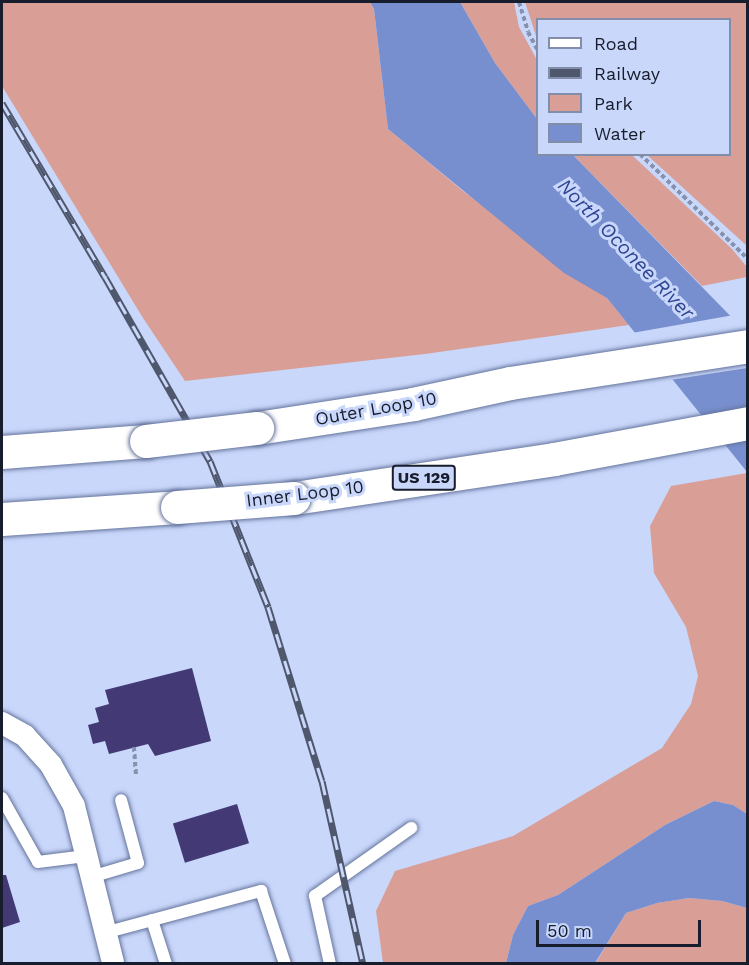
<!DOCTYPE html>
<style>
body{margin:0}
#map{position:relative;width:749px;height:965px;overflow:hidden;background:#c9d7fb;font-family:"Work Sans",sans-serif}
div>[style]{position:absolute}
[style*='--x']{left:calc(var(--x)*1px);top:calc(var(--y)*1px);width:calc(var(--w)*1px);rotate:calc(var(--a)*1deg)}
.green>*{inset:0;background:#d99f96}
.water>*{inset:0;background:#788fcf}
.pier>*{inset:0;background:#c9d7fb}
.building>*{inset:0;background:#423975;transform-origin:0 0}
.path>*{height:4px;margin-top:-2px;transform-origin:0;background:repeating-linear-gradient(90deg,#8691ae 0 4.5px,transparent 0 7.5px)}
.roads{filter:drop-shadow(0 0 2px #65749c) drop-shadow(0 0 2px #65749c)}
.service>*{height:12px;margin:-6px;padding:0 6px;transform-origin:6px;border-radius:6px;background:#fff}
.minor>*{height:22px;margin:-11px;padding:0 11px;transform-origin:11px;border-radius:11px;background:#fff}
.motorway>*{height:33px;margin:-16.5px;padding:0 16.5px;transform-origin:16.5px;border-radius:16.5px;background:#fff}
.rail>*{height:7px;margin-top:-3.5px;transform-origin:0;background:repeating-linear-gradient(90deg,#c9d7fb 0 14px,#4f576d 0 28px);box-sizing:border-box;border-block:2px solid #4f576d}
.bridges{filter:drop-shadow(0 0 2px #65749c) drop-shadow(0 0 2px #65749c)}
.motorway-bridge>*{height:33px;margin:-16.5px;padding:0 16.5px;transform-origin:16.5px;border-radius:16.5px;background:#fff}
span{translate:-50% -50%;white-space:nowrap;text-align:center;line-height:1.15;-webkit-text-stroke:6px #c9d7fb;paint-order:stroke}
.shield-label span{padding:2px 4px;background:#c9d7fb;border:2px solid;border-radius:4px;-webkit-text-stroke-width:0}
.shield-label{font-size:16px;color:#171d2d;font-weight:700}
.street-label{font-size:18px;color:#171d2d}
.water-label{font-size:20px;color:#2f4592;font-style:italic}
.frame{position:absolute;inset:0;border:3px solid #171d2d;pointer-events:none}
.legend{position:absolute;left:536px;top:18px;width:195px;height:138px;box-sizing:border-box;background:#c9d7fb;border:2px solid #828da9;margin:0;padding:8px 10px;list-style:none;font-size:18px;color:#171d2d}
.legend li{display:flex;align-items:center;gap:12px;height:30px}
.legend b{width:30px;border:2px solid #828da9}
.scale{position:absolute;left:536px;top:920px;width:165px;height:27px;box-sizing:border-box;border:3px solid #171d2d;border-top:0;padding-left:8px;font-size:18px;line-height:21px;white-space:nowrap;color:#171d2d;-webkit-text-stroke:4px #c9d7fb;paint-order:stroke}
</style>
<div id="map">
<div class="green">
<i style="clip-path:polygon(2px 2px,370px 2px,374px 9px,388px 129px,463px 191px,607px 298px,629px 325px,425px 354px,185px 381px,143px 318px,2px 86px)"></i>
<i style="clip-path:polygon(460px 2px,514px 2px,519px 27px,537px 60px,537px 119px,495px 63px)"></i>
<i style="clip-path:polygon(525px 2px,747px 2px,747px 246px,647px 155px,730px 154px,730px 20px,538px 20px,537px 39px)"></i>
<i style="clip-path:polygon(573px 155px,632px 155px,732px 249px,747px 267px,747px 277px,702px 286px)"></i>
<i style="clip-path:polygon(747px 473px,747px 814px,733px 805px,714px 801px,665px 825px,558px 895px,528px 906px,513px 935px,506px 963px,383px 963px,376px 911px,395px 871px,513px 836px,662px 748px,691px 704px,698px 676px,686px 627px,654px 573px,650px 526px,671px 486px)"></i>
<i style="clip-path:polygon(689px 898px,722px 901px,747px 908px,747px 963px,595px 964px,626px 913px,657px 903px)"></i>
</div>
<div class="water">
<i style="clip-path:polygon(370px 2px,460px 2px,495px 63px,537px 119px,538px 154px,573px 155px,747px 333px,747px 472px,607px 298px,564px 273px,388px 129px,374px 9px)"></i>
<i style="clip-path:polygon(714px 801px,733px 805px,747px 814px,747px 908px,722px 901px,689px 898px,657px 903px,626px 913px,595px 963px,506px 963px,513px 935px,528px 906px,558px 895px,665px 825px)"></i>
</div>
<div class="pier">
<i style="clip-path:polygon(734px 315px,748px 329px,747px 368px,670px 380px,632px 333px)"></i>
</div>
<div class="building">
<i style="clip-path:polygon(192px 668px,211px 741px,155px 756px,148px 744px,109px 754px,105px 741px,93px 744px,88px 725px,99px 722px,95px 708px,109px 704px,105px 690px)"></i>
<i style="left:237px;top:804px;width:41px;height:67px;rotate:73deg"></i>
<i style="clip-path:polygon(2px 875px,6px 875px,20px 922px,2px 928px)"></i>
</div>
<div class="path">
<i style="--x:519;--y:2;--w:31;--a:73"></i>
<i style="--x:528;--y:32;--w:21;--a:62"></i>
<i style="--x:640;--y:154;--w:151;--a:44.2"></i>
<i style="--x:134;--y:747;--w:28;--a:86"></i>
</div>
<div class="roads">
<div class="service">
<i style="--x:2;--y:798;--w:73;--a:60.6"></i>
<i style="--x:38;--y:862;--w:48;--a:-7.1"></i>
<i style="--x:91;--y:877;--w:49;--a:-16.6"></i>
<i style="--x:138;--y:863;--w:65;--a:-105.1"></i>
<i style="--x:152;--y:920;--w:46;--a:72.3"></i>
<i style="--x:104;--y:933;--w:163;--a:-15"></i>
<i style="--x:261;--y:891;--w:77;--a:71.8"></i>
<i style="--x:330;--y:964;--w:70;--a:-102.4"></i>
<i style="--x:315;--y:896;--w:118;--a:-35.3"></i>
</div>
<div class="minor">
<i style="--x:2;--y:723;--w:26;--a:29"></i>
<i style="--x:25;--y:736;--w:39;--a:48"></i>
<i style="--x:51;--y:765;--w:47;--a:60.7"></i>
<i style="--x:74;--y:806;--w:161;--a:76"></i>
</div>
<div class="motorway">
<i style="--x:257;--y:428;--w:158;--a:-8.7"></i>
<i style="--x:413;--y:404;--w:99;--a:-12.2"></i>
<i style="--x:510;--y:383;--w:241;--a:-8.8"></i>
<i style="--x:2;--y:452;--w:144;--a:-4.4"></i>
<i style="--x:294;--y:498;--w:263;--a:-8.5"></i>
<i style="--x:554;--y:459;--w:197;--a:-10.5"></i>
<i style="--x:2;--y:519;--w:175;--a:-3.9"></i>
</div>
</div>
<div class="rail">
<i style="--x:2;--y:103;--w:202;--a:59.4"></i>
<i style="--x:105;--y:277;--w:212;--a:60.3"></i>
<i style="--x:210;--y:461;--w:157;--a:68.3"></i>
<i style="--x:268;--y:607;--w:182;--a:72.8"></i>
<i style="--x:322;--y:781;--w:188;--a:77.4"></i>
</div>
<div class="bridges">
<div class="motorway-bridge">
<i style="--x:146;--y:441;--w:112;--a:-6.7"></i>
<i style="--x:177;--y:507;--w:117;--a:-4.4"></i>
</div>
</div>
<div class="shield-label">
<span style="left:424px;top:478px">US 129</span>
</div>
<div class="street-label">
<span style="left:376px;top:409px;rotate:-10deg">Outer Loop 10</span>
<span style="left:305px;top:494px;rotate:-7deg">Inner Loop 10</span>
</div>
<div class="water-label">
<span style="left:626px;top:249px;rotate:46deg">North Oconee River</span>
</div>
<div class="frame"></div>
<ul class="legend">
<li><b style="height:8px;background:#fff"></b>Road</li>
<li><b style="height:8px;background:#4f576d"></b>Railway</li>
<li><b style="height:16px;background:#d99f96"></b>Park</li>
<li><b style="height:16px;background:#788fcf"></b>Water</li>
</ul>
<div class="scale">50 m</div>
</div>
